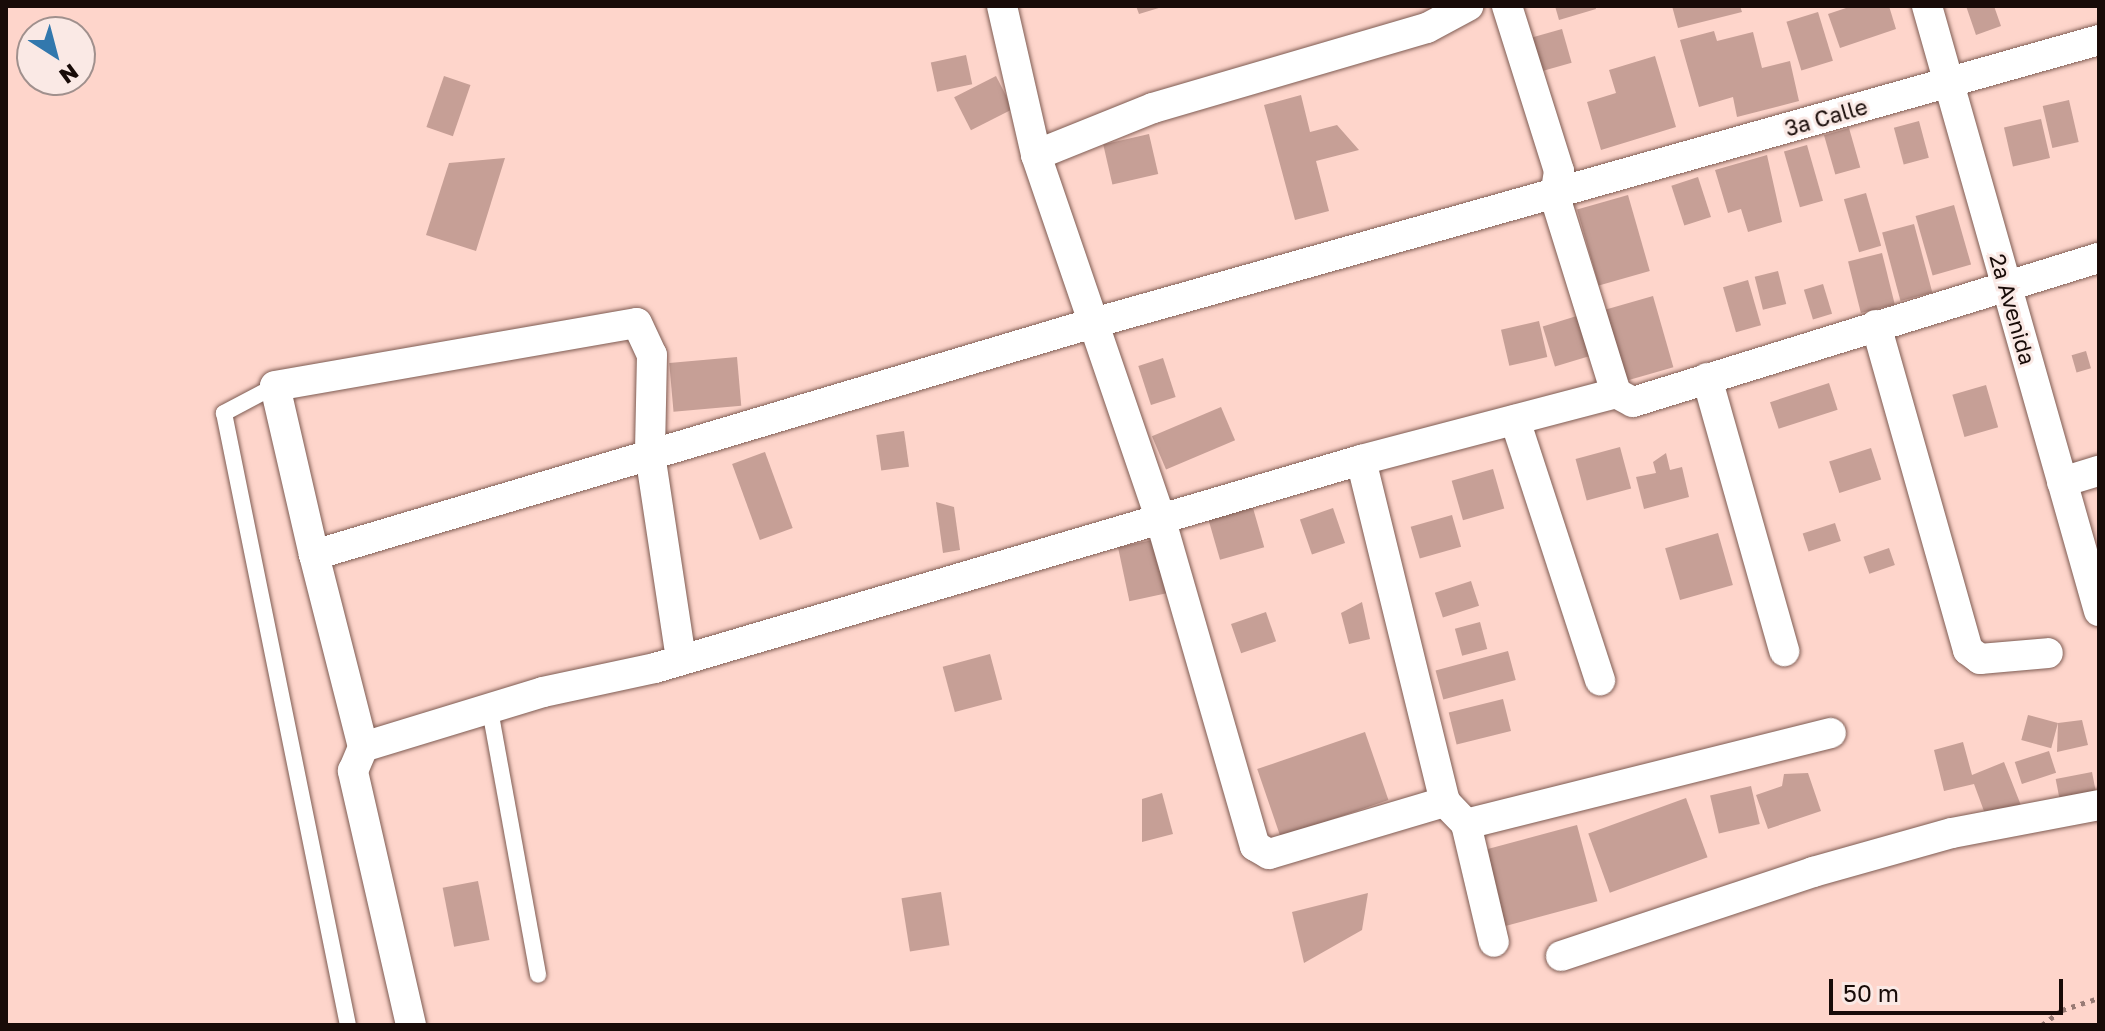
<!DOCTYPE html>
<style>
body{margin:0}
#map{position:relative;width:2105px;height:1031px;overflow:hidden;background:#fed5cb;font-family:"Golos Text",sans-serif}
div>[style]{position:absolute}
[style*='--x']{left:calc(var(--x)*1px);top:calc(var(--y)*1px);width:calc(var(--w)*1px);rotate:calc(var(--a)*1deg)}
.building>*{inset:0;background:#c69f96;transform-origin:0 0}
.path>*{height:5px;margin-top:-2.5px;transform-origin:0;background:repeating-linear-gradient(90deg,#987b75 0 4px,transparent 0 10px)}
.roads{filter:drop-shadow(0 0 2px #7e5c53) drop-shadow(0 0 2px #7e5c53)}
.lane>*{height:16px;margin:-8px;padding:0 8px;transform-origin:8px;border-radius:8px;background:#fff}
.street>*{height:30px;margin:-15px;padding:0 15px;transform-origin:15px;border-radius:15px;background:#fff}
span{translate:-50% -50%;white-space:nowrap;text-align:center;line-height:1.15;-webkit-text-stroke:6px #fae9e5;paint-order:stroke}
.street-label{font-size:22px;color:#180b08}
.frame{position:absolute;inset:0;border:8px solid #180b08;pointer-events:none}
.north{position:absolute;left:16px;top:16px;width:80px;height:80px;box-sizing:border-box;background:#fae9e5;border:2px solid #a0908d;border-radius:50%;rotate:144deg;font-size:22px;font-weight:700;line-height:32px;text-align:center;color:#180b08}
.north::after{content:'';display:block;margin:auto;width:28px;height:36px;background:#3278ad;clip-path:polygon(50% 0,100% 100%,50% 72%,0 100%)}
.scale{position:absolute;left:1829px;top:979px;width:234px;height:36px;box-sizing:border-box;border:4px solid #180b08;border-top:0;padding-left:10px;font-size:24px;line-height:28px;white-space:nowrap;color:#180b08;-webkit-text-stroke:6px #fae9e5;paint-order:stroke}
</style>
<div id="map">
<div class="building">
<i style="clip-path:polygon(1136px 6px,1162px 6px,1162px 7px,1139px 14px)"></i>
<i style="clip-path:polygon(1555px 6px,1595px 6px,1596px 9px,1559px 20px)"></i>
<i style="clip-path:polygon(1672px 6px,1740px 6px,1742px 12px,1678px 28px)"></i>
<i style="clip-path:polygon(1852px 6px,1889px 6px,1896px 29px,1840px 48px,1828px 14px)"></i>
<i style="clip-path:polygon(1966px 6px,1994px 6px,2001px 26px,1976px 35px)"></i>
<i style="left:1818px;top:12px;width:51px;height:33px;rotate:73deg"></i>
<i style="left:1562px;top:29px;width:35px;height:34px;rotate:74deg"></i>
<i style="clip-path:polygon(1714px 31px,1717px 41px,1753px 32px,1762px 68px,1790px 61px,1799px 101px,1737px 117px,1733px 97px,1699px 107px,1680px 40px)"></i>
<i style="left:966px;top:55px;width:30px;height:36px;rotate:78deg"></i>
<i style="clip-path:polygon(1655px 56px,1676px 127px,1601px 150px,1587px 102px,1616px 93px,1609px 70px)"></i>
<i style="left:444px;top:76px;width:28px;height:54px;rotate:19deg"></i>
<i style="left:996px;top:76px;width:37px;height:47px;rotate:63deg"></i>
<i style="clip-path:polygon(1301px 95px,1310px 132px,1337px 125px,1359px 150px,1316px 161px,1329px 211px,1295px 220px,1264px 105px)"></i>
<i style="left:2069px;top:100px;width:43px;height:27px;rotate:77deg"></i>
<i style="left:2041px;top:119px;width:40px;height:38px;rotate:77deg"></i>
<i style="left:1919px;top:121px;width:38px;height:26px;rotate:75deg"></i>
<i style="left:1849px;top:128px;width:41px;height:26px;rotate:74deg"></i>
<i style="left:1149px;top:134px;width:41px;height:47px;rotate:77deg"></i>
<i style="left:1807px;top:145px;width:58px;height:24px;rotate:74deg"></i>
<i style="clip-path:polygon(1767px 155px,1782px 222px,1748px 232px,1741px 209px,1728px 213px,1715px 170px)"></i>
<i style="clip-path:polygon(505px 158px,476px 251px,426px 235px,449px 163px)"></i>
<i style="left:1698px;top:177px;width:42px;height:28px;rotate:72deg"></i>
<i style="left:1866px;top:193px;width:55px;height:23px;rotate:74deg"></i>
<i style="left:1628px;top:195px;width:79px;height:53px;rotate:74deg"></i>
<i style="left:1954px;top:205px;width:62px;height:40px;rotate:74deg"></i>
<i style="left:1914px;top:224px;width:71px;height:33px;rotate:75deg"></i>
<i style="left:1882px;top:253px;width:53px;height:35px;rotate:76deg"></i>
<i style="left:1778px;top:271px;width:34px;height:24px;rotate:76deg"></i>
<i style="left:1748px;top:280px;width:47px;height:26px;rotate:74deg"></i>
<i style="left:1823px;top:284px;width:31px;height:20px;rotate:73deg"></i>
<i style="left:1653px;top:296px;width:74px;height:49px;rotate:74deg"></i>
<i style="left:1580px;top:315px;width:42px;height:39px;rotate:73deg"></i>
<i style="left:1539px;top:321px;width:37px;height:39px;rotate:77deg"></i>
<i style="left:2086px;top:351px;width:18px;height:15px;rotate:74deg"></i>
<i style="left:737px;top:357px;width:49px;height:68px;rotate:85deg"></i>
<i style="left:1163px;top:358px;width:41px;height:26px;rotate:72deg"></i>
<i style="left:1829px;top:383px;width:28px;height:62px;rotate:72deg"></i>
<i style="left:1986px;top:385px;width:44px;height:35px;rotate:74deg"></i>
<i style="left:1221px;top:407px;width:36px;height:75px;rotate:67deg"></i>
<i style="left:904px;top:431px;width:36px;height:28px;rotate:82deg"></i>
<i style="left:1620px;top:447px;width:43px;height:46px;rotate:75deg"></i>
<i style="left:1871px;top:448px;width:33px;height:44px;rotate:72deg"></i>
<i style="left:765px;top:452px;width:81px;height:35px;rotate:70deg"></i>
<i style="clip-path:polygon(1666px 453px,1670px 470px,1682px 467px,1689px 497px,1644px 509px,1636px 477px,1656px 473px,1653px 462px)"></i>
<i style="left:1493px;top:469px;width:41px;height:43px;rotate:74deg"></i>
<i style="left:1251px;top:501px;width:48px;height:46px;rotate:74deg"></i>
<i style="clip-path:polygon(936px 502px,954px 507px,960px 550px,943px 553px)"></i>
<i style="left:1333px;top:508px;width:37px;height:35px;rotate:71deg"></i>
<i style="left:1452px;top:515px;width:33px;height:43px;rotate:74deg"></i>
<i style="left:1835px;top:523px;width:19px;height:34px;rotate:72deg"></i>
<i style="left:1718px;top:533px;width:54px;height:55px;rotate:74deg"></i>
<i style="left:1162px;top:538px;width:55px;height:45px;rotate:78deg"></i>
<i style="left:1889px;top:548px;width:18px;height:27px;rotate:71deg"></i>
<i style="left:1471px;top:581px;width:26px;height:38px;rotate:72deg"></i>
<i style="clip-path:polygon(1362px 602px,1370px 639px,1349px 644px,1341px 613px)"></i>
<i style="left:1266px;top:612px;width:31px;height:37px;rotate:71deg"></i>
<i style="left:1480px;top:622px;width:28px;height:26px;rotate:75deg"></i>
<i style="left:1508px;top:651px;width:30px;height:75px;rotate:75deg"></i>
<i style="left:990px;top:654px;width:47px;height:49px;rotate:75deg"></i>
<i style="left:1503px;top:699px;width:33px;height:56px;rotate:76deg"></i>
<i style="left:2028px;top:715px;width:31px;height:26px;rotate:15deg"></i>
<i style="clip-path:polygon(2082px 720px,2088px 745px,2057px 752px,2058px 723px)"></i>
<i style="left:1365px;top:732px;width:72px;height:114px;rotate:71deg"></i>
<i style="clip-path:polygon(1963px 742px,1972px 775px,2004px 762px,2022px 808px,1988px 822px,1974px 784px,1944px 791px,1934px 750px)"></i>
<i style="left:2049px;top:751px;width:23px;height:36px;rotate:72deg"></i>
<i style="left:2092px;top:772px;width:26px;height:37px;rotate:79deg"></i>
<i style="clip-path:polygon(1808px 773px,1821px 811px,1768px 829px,1756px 795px,1782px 786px,1784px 774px)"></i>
<i style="left:1751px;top:786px;width:39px;height:42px;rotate:77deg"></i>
<i style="clip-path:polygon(1162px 793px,1173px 834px,1142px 842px,1142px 799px)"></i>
<i style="left:1686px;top:798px;width:63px;height:104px;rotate:70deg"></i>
<i style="left:1577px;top:825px;width:79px;height:103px;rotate:75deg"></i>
<i style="left:478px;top:881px;width:60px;height:36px;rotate:79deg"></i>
<i style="left:941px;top:892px;width:54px;height:40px;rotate:81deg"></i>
<i style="clip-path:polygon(1368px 893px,1362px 930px,1304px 963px,1292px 912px)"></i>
</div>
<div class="path">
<i style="--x:2042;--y:1025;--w:25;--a:-37"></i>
<i style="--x:2062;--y:1010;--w:39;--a:-18"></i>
</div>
<div class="roads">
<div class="lane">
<i style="--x:275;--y:386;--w:58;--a:152.1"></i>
<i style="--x:224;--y:413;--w:624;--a:78.55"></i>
<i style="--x:490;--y:710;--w:269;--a:79.7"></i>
</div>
<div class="street">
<i style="--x:1002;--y:6;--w:153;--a:77.1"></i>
<i style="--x:1036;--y:155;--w:387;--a:71.1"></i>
<i style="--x:1161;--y:521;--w:338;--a:73.9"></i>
<i style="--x:1255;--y:846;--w:16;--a:30"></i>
<i style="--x:1269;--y:854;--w:184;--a:-16.5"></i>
<i style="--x:1507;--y:6;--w:173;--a:72.5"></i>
<i style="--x:1559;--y:171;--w:26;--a:99"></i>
<i style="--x:1555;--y:197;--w:205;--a:72.7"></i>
<i style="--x:1616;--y:393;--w:19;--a:28"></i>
<i style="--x:1633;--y:402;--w:488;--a:-17.2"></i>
<i style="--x:1927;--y:6;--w:629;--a:74.13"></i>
<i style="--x:1036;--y:155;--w:126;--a:-21.9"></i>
<i style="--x:1153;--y:108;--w:285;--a:-16.3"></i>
<i style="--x:1427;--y:28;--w:47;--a:-28.2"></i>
<i style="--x:1876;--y:325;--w:338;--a:74.2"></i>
<i style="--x:1968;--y:650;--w:15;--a:37"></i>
<i style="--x:1980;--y:659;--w:68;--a:-5"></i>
<i style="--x:1707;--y:378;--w:284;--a:74.2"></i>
<i style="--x:1515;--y:420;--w:274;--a:71.9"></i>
<i style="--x:1361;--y:460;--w:352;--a:76.2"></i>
<i style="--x:1445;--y:802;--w:30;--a:46"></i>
<i style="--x:1466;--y:824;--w:121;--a:76.7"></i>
<i style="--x:2062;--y:482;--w:39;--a:-17"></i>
<i style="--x:314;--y:555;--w:173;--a:-103"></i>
<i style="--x:275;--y:386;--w:367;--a:-9.9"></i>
<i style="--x:637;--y:323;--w:35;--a:65"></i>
<i style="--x:652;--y:355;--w:99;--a:91.2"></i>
<i style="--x:650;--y:454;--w:208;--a:81.4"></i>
<i style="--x:363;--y:747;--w:198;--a:-104.3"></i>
<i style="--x:314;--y:555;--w:810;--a:-16.58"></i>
<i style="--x:1090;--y:324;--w:1048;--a:-15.72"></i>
<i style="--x:1466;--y:824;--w:376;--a:-14"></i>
<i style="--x:1561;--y:956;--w:266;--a:-18.4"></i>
<i style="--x:1813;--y:872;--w:144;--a:-15.7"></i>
<i style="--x:1952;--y:833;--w:150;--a:-10.8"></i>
<i style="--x:411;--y:1025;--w:261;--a:-102.9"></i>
<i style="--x:353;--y:771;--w:26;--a:-67"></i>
<i style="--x:363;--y:747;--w:188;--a:-17"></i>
<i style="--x:543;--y:692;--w:115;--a:-12.1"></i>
<i style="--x:655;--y:668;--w:736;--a:-16.42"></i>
<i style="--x:1361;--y:460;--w:264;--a:-14.7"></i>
</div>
</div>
<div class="street-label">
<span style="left:1826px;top:117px;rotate:-16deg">3a Calle</span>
<span style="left:2013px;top:309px;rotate:74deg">2a Avenida</span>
</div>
<div class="frame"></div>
<div class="north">N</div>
<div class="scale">50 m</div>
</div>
